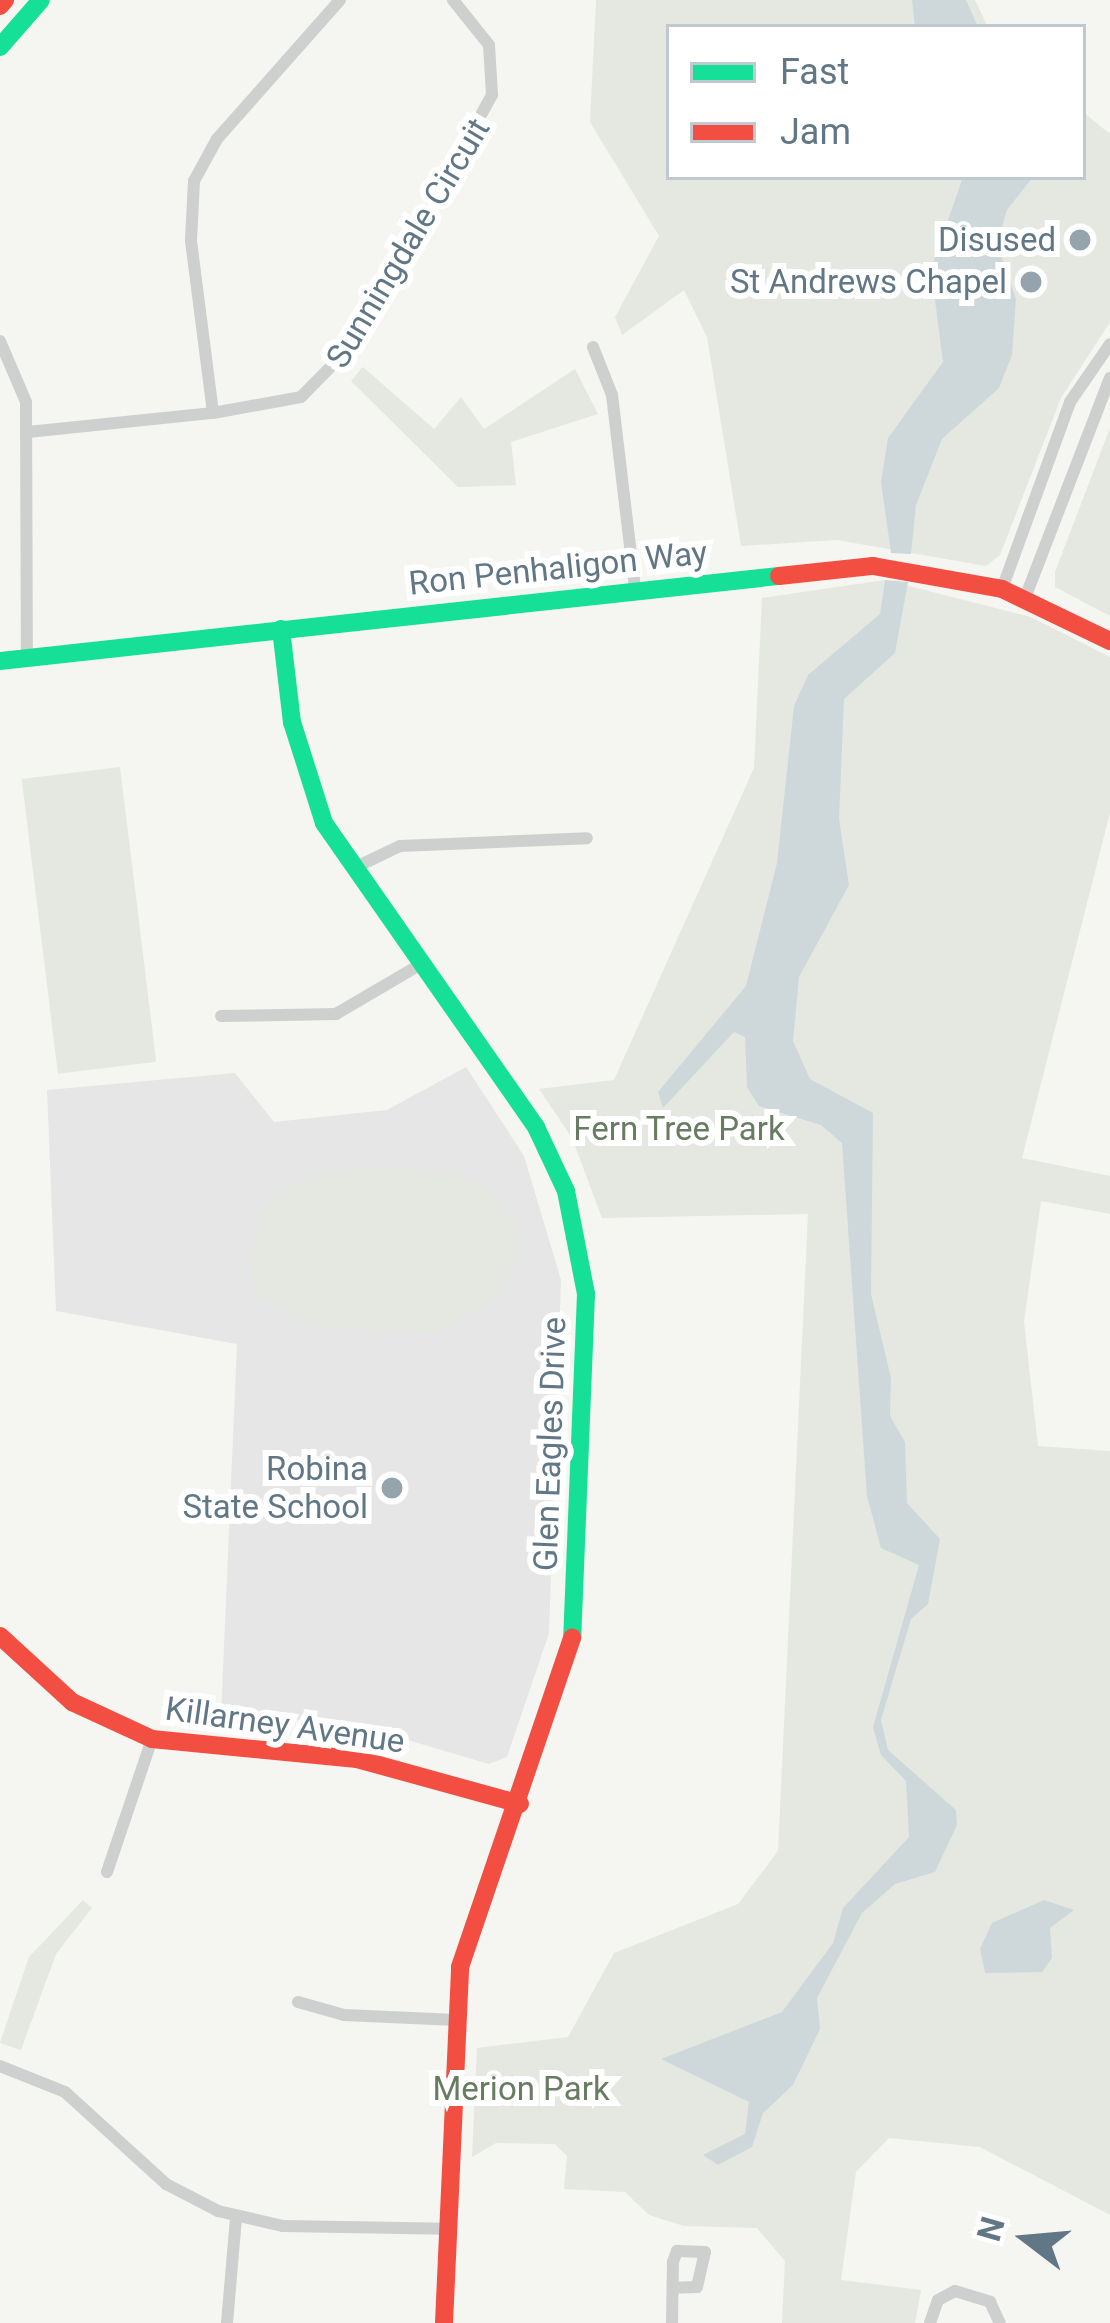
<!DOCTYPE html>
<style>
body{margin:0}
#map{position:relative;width:1110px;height:2323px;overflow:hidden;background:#f5f5f2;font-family:Roboto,sans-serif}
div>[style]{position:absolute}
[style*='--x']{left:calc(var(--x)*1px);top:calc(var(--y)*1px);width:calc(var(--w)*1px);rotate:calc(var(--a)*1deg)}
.built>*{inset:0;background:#e5e6e5}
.green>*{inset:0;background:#e4e8e0;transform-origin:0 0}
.water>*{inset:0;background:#ced8da}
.street>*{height:12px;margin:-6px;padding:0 6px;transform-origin:6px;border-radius:6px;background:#cecfcf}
.fast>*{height:18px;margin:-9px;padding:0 9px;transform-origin:9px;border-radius:9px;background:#16e098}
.jam>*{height:18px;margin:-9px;padding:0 9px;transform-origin:9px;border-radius:9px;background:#f24e42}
.dots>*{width:33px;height:33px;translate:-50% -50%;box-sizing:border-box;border:6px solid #fff;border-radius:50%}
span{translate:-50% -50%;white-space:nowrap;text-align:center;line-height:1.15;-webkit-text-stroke:12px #fff;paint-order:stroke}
.poi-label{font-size:33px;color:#617786}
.right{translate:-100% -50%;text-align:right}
.street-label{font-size:33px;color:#617786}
.park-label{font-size:33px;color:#687c61}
.legend{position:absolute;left:666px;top:24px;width:420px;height:156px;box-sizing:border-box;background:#fff;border:3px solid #c0c9cf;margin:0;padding:15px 21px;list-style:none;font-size:36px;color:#617786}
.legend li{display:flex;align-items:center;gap:24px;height:60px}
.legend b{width:60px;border:3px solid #c0c9cf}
.north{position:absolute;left:966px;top:2179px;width:120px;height:120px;-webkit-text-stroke:9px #fff;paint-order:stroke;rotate:286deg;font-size:33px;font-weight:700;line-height:48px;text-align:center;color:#617786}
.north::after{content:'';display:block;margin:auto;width:42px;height:54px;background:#617786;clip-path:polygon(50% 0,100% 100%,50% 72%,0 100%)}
</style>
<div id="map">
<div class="built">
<i style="clip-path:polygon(466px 1067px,524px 1156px,561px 1280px,549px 1633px,507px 1757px,489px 1764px,350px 1723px,221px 1716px,237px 1344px,56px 1311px,47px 1090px,235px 1073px,274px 1122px,387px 1110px)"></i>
</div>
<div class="green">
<i style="clip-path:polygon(596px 0,975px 0,988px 27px,669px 27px,669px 177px,1083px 177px,1083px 112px,1110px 134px,1110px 322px,1061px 398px,1000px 555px,986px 566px,837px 540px,741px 546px,707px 337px,684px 290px,622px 335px,615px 317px,659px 236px,590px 122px)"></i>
<i style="clip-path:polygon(363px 367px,434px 429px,461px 397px,484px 429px,575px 369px,598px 414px,511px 442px,516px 485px,458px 487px,351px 381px)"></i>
<i style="clip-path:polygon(1110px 428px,1110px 616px,1055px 587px,1055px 572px)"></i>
<i style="clip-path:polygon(885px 580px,1031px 617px,1110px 657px,1110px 813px,1022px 1158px,1110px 1176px,1110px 1214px,1041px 1201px,1024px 1322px,1038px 1446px,1110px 1451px,1110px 2215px,980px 2147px,889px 2138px,856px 2172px,841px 2280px,921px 2290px,915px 2323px,782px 2323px,785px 2261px,757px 2228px,684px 2226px,649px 2215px,625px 2192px,564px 2189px,567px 2156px,555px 2144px,496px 2143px,472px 2157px,477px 2048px,568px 2037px,614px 1953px,738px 1904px,778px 1851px,808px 1214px,602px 1218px,572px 1138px,539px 1089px,614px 1080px,754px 768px,762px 598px)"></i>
<i style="left:120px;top:767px;width:297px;height:99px;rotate:83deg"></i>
<i style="clip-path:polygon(366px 1167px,457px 1174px,488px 1189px,511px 1217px,520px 1250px,497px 1296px,435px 1332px,313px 1327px,258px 1296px,248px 1267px,265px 1207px,290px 1185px)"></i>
<i style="clip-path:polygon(83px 1900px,92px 1908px,56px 1954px,21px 2050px,0 2043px,29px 1957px)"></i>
</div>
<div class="water">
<i style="clip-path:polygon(912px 0,966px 0,978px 27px,915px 27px)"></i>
<i style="clip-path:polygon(963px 177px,1033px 177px,1007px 210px,997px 244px,1016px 299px,1012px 355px,999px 388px,942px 439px,916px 505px,911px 554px,891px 553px,881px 482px,888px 438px,943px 362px,931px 269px)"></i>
<i style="clip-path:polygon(885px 580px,908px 582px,895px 653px,844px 699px,839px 819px,849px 885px,799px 977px,793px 1041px,810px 1079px,873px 1113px,871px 1294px,891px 1378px,890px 1416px,905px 1442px,907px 1503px,940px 1539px,928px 1604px,911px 1619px,881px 1720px,888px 1750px,956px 1810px,957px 1825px,935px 1872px,895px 1884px,862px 1913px,817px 1998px,820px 2029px,793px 2085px,763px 2113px,752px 2147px,718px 2165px,703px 2155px,745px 2134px,749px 2102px,661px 2059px,782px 2012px,833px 1943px,843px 1908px,909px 1837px,906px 1781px,881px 1755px,873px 1727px,919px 1565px,881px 1548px,867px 1496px,842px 1143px,821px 1125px,759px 1106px,747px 1087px,745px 1037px,734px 1032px,663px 1108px,658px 1092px,746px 986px,777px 863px,794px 706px,808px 675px,880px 614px)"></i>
<i style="clip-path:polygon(1044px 1900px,1074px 1910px,1050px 1928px,1052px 1958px,1042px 1972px,985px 1973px,980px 1949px,992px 1923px)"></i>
</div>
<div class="street">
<i style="--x:340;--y:0;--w:186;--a:131.5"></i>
<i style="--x:217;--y:139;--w:48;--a:118.7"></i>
<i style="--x:194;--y:181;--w:60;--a:92.9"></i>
<i style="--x:191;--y:241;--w:173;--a:82.7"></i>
<i style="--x:213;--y:413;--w:89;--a:-10.3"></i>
<i style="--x:301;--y:397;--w:84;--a:-45.5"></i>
<i style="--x:360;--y:337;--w:276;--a:-61.4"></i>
<i style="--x:492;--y:95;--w:50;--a:-93.4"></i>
<i style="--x:489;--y:45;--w:58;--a:-128.7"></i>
<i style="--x:0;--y:341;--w:66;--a:66.9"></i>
<i style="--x:26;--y:402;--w:255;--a:89.8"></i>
<i style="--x:593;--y:347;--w:52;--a:68.4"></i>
<i style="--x:612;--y:395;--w:195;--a:83.2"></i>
<i style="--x:28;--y:432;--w:186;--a:-5.9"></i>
<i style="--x:1002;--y:589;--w:199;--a:-70"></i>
<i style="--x:1070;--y:402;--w:70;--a:-55.4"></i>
<i style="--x:1025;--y:598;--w:236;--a:-68.9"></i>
<i style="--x:356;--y:867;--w:49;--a:-25.5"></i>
<i style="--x:400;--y:846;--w:187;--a:-2.4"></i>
<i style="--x:221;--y:1016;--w:115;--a:-1"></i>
<i style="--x:336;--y:1014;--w:101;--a:-30.4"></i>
<i style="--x:107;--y:1872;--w:140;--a:-71.3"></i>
<i style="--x:298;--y:2002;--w:48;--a:15.8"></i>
<i style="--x:344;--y:2015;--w:112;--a:2.6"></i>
<i style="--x:0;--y:2066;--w:70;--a:21.8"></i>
<i style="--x:65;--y:2092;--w:137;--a:42.3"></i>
<i style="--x:166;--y:2184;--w:59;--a:27.4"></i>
<i style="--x:218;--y:2211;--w:67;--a:13"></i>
<i style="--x:283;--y:2226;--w:164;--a:1"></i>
<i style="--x:227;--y:2323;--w:105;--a:-85.1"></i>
<i style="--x:672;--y:2323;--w:61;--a:-89.1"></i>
<i style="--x:673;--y:2262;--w:12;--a:-70"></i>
<i style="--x:677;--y:2251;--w:28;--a:2"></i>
<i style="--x:705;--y:2252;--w:36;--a:103"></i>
<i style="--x:697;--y:2287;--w:23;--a:178"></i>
<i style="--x:930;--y:2323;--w:24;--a:-71"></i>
<i style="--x:938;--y:2300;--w:19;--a:-28"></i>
<i style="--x:955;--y:2291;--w:37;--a:17"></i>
<i style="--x:990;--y:2302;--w:23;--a:65"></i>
</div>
<div class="fast">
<i style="--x:0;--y:47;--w:62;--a:-48.9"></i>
<i style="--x:281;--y:629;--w:94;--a:83.3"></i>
<i style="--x:292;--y:722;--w:106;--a:72.4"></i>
<i style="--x:324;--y:823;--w:371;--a:55.1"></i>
<i style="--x:536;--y:1127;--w:71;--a:64.9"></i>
<i style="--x:566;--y:1191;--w:105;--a:79"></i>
<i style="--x:586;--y:1294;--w:344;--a:92.3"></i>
<i style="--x:0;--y:661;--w:784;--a:-6.23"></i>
</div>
<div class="jam">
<i style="--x:0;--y:6;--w:8;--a:-50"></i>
<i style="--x:779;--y:576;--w:95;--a:-6.1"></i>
<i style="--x:873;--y:566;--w:131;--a:10.1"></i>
<i style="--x:1002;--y:589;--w:120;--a:25.7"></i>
<i style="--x:0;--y:1636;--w:98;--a:42.5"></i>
<i style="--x:72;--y:1702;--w:88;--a:24.8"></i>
<i style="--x:152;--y:1739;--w:206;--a:5.6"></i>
<i style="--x:357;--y:1759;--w:169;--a:15.4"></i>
<i style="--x:444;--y:2323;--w:356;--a:-87.4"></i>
<i style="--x:460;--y:1967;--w:348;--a:-71.2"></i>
</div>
<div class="dots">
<i style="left:1080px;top:240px;background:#95a3ac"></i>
<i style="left:1031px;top:282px;background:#95a3ac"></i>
<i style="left:392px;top:1488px;background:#95a3ac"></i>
</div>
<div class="poi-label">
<span class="right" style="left:1056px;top:240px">Disused</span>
<span class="right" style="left:1007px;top:282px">St Andrews Chapel</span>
<span class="right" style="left:368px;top:1488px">Robina<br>State School</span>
</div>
<div class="street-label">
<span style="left:408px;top:243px;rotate:-59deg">Sunningdale Circuit</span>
<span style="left:558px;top:568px;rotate:-6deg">Ron Penhaligon Way</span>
<span style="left:550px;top:1444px;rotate:-88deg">Glen Eagles Drive</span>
<span style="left:285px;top:1725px;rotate:8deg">Killarney Avenue</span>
</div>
<div class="park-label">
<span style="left:679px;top:1129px">Fern Tree Park</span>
<span style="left:521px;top:2089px">Merion Park</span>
</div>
<ul class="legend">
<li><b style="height:15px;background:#16e098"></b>Fast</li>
<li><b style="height:15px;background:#f24e42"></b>Jam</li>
</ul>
<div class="north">N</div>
</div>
